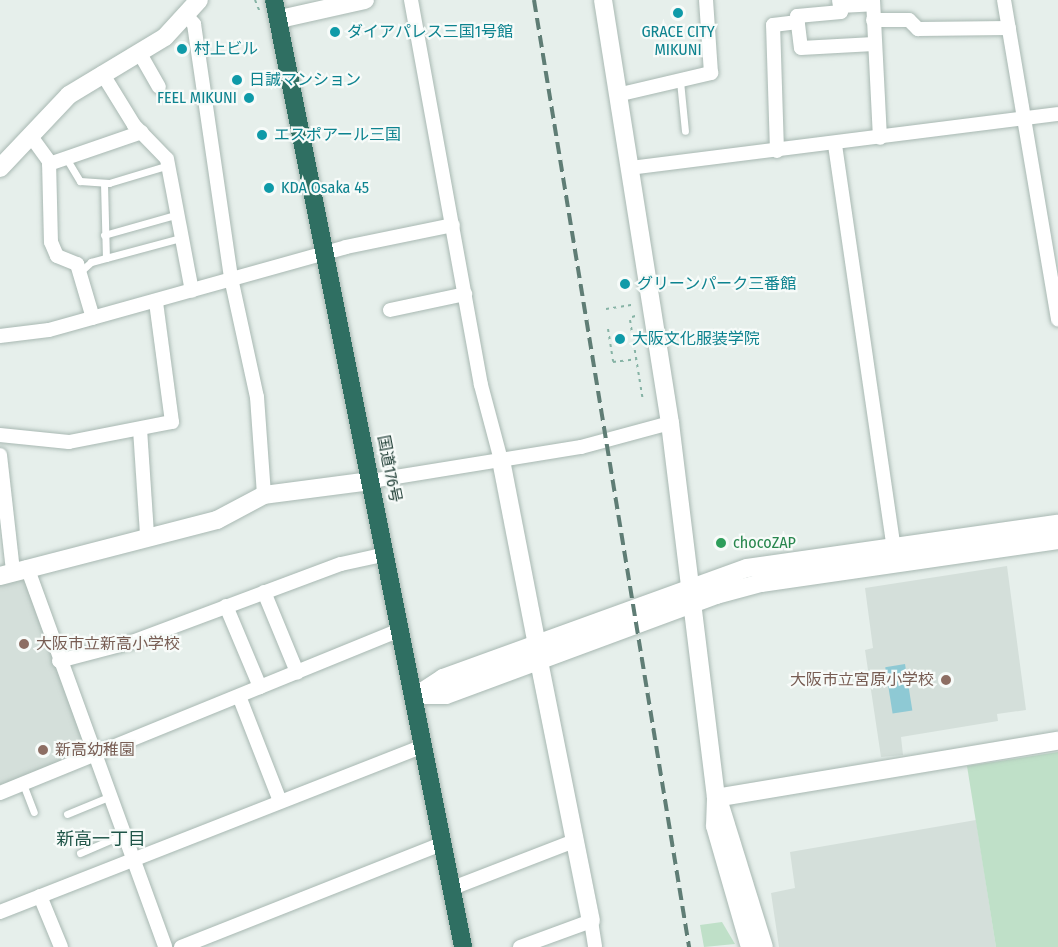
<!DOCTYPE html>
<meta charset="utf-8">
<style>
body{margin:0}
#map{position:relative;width:1058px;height:947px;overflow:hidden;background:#e6efeb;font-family:"Fira Sans Condensed","Noto Sans JP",sans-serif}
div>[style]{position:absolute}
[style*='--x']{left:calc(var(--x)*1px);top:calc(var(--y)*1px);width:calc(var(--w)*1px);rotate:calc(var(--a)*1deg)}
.built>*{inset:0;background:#d4dfda}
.green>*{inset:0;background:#bfe0c8}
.water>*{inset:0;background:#8ec9d4;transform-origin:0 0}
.path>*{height:2px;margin-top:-1px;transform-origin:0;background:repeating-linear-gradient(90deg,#86b3a5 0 3px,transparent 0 7.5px)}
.roads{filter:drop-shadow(0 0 2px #a8b8b2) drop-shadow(0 0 2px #a8b8b2)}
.lane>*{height:7px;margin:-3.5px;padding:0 3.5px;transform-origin:3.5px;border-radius:3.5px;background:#fff}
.street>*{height:14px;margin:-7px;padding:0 7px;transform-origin:7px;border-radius:7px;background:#fff}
.secondary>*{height:18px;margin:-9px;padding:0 9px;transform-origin:9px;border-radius:9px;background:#fff}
.highway>*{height:18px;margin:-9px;padding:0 9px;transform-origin:9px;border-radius:9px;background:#2f6f62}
.rail>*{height:4px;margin-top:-2px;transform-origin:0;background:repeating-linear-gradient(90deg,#5f7d75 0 12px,transparent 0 18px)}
.dots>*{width:16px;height:16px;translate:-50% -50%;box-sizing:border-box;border:3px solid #f7fbf9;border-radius:50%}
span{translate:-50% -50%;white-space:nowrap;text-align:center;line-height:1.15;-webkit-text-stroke:4.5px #f7fbf9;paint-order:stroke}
.culture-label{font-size:16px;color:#0d838f}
.left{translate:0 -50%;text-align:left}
.right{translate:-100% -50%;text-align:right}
.street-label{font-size:16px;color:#24423a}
.leisure-label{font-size:16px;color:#27864d}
.education-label{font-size:16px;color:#785e54}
.neighbourhood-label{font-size:18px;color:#1f5548}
</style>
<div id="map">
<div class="built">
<i style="clip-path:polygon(1007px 566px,1026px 710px,997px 714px,998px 721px,901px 737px,903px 755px,881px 757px,865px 650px,873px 648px,865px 588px)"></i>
<i style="clip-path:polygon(19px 578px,25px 581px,87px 746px,84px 754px,0 788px,0 584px)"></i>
<i style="clip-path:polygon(976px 820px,996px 947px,779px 947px,771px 893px,795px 888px,790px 852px)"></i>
</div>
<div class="green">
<i style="clip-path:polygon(1058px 752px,1058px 947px,996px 947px,967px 766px)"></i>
<i style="clip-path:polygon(722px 922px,735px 944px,704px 947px,700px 925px)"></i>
</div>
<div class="water">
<i style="left:905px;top:664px;width:47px;height:20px;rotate:81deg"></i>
</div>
<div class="path">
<i style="--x:255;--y:0;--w:11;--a:68"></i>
<i style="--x:606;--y:309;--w:30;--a:-9"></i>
<i style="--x:632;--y:317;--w:7;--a:-16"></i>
<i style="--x:630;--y:320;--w:82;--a:80.9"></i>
<i style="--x:608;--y:329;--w:33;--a:81"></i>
<i style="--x:613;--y:362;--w:23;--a:-7"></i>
</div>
<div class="roads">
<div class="lane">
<i style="--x:680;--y:81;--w:50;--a:84.3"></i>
<i style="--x:66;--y:158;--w:27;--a:59"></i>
<i style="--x:80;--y:181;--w:29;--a:4"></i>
<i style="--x:109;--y:183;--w:63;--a:-16.7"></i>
<i style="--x:104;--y:183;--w:75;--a:88.5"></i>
<i style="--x:104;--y:235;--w:77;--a:-15.8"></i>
<i style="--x:80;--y:272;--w:15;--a:-42"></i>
<i style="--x:91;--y:262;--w:96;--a:-15"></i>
<i style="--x:23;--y:784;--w:30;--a:69"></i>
<i style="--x:67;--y:814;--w:48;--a:-22.2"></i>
<i style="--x:80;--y:853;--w:48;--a:-23.4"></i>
</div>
<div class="street">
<i style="--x:411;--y:0;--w:391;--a:79.7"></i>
<i style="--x:481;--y:385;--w:78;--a:75.1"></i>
<i style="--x:839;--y:0;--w:12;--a:81"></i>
<i style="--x:841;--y:12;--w:44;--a:174.8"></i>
<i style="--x:797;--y:16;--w:32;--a:83"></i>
<i style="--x:801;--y:48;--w:73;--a:-3.1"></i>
<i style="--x:873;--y:0;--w:138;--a:87.1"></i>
<i style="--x:1004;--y:0;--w:324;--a:80.4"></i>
<i style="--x:840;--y:6;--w:33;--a:-3"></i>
<i style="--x:187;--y:16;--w:11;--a:49"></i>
<i style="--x:194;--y:24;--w:257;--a:81.7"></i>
<i style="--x:231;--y:278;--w:122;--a:77.7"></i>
<i style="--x:257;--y:397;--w:98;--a:85.9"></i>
<i style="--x:873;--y:20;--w:36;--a:0"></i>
<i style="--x:909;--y:20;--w:13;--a:45"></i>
<i style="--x:918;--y:29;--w:91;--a:-0.6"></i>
<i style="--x:139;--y:52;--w:40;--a:60.3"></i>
<i style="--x:102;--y:73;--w:61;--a:58.4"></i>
<i style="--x:134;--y:125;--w:47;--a:45.9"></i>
<i style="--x:167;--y:159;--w:134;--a:79.3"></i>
<i style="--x:617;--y:95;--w:97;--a:-13.2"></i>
<i style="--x:711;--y:73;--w:73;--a:-93.9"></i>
<i style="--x:30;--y:135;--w:32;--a:54"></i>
<i style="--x:49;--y:161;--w:81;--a:88.6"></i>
<i style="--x:51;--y:242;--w:15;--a:67"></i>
<i style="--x:57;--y:256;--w:22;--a:22"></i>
<i style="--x:77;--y:264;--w:56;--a:73.5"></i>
<i style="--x:835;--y:145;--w:407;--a:81.7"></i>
<i style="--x:777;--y:151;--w:126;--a:-91.8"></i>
<i style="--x:773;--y:25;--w:25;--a:-7"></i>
<i style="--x:49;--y:164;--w:98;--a:-19"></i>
<i style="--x:630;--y:168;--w:431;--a:-7.2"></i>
<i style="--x:390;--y:310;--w:77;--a:-12"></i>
<i style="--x:0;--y:336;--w:49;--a:-7"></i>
<i style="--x:49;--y:330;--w:308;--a:-15.6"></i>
<i style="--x:346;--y:247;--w:109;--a:-11.6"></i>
<i style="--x:140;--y:429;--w:106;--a:86.2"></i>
<i style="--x:0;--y:435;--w:69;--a:5.8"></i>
<i style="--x:69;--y:442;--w:105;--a:-11"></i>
<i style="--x:172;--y:422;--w:121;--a:-97.6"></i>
<i style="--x:0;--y:455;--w:117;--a:83.6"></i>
<i style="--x:371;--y:481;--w:213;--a:-9.2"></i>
<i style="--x:581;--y:447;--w:92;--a:-15.1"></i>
<i style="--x:27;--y:567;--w:404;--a:70"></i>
<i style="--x:264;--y:592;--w:87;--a:67.6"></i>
<i style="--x:226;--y:606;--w:88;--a:67.2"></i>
<i style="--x:59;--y:661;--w:75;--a:-14.6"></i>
<i style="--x:132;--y:642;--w:223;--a:-20.5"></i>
<i style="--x:341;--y:564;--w:46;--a:-12.5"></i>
<i style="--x:239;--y:696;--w:113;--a:68.7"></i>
<i style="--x:0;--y:793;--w:433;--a:-22.2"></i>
<i style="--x:450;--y:889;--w:131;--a:-21.1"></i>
<i style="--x:40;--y:896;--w:55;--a:67.6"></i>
<i style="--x:0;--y:912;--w:454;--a:-21.4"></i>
<i style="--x:181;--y:947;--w:280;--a:-21.6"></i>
<i style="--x:520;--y:947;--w:76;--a:-20.1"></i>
<i style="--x:591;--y:921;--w:26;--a:81"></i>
</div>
<div class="secondary">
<i style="--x:603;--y:0;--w:428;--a:81"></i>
<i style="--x:670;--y:423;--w:378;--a:83"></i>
<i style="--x:716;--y:798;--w:28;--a:92"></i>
<i style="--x:715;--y:826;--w:126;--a:73.9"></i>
<i style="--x:280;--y:19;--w:87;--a:-12.6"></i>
<i style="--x:0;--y:168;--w:100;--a:-46.6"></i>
<i style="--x:69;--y:95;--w:112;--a:-31.1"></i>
<i style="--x:165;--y:37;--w:50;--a:-47.4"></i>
<i style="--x:501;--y:460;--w:188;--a:79"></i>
<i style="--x:0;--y:576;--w:224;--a:-14.5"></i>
<i style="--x:217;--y:520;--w:53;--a:-28"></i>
<i style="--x:264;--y:495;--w:108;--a:-7.5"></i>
<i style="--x:539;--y:661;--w:265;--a:78.7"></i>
<i style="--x:417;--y:695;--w:31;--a:-33"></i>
<i style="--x:443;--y:678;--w:323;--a:-19.9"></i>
<i style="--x:747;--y:568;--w:314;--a:-8.1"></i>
<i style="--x:417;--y:695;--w:29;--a:0"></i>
<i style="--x:446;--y:695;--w:288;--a:-20.3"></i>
<i style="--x:716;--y:595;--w:47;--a:-14.9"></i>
<i style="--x:761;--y:583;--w:300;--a:-8.2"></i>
<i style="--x:716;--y:798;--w:347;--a:-9.5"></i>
<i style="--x:719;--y:802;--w:152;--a:72.8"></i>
</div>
<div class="highway">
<i style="--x:274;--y:0;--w:966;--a:78.71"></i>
</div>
</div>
<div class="rail">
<i style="--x:534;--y:0;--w:960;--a:80.7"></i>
</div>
<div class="dots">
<i style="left:678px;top:13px;background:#0f9aa8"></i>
<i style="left:335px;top:32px;background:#0f9aa8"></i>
<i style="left:182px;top:49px;background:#0f9aa8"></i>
<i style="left:237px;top:80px;background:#0f9aa8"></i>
<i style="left:249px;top:98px;background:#0f9aa8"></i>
<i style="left:262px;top:135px;background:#0f9aa8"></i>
<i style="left:269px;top:188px;background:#0f9aa8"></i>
<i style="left:625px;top:284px;background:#0f9aa8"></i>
<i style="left:620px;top:339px;background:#0f9aa8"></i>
<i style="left:721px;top:543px;background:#2e9e5b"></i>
<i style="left:24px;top:644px;background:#8d6e63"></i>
<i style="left:946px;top:680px;background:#8d6e63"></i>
<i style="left:43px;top:750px;background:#8d6e63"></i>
</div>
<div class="culture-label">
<span class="left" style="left:347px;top:32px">ダイアパレス三国1号館</span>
<span style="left:678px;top:41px">GRACE CITY<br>MIKUNI</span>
<span class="left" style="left:194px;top:49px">村上ビル</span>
<span class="left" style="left:249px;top:80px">日誠マンション</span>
<span class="right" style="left:237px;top:98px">FEEL MIKUNI</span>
<span class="left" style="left:274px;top:135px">エスポアール三国</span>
<span class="left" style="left:281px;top:188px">KDA Osaka 45</span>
<span class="left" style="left:637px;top:284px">グリーンパーク三番館</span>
<span class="left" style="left:632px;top:339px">大阪文化服装学院</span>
</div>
<div class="street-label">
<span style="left:389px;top:469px;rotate:79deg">国道176号</span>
</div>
<div class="leisure-label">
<span class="left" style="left:733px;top:543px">chocoZAP</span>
</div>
<div class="education-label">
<span class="left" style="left:36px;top:644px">大阪市立新高小学校</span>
<span class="right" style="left:934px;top:680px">大阪市立宮原小学校</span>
<span class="left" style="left:55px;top:750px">新高幼稚園</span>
</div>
<div class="neighbourhood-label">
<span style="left:101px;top:839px">新高一丁目</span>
</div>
</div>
